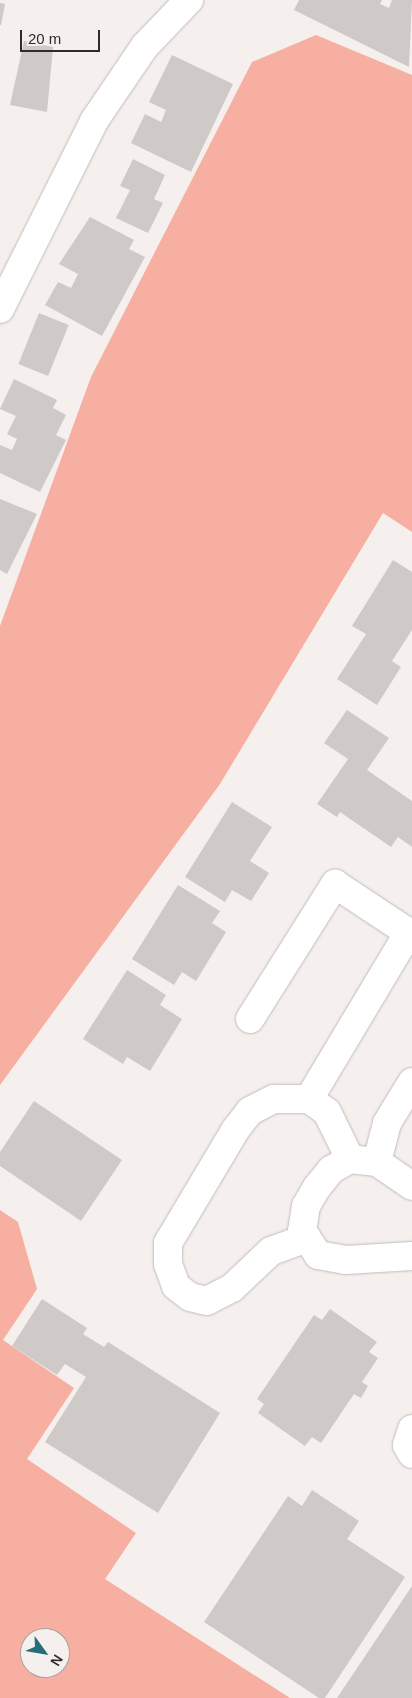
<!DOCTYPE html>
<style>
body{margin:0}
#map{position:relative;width:412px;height:1698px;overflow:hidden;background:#f5efee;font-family:Helvetica,sans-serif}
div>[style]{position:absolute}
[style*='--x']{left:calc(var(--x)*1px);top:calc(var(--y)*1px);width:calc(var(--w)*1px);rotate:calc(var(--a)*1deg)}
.green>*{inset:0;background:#f6afa0}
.building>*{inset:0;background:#cfc9c8;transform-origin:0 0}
.roads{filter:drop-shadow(0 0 1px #c1bcba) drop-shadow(0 0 1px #c1bcba)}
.minor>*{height:28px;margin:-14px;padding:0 14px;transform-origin:14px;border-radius:14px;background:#fff}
span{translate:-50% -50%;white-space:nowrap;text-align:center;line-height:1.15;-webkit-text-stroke:5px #f5efee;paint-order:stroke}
.north{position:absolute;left:20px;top:1628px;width:50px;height:50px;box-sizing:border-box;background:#f5efee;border:1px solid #a6a1a0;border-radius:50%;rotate:122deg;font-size:14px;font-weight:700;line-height:20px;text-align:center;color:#2f2d2c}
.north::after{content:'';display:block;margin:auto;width:18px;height:22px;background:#276e7b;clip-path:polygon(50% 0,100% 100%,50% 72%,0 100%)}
.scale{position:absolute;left:20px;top:30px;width:80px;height:22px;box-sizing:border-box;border:2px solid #2f2d2c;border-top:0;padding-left:6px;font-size:15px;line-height:18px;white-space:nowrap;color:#2f2d2c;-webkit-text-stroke:4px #f5efee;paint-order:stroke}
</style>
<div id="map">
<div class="green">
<i style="clip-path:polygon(316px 35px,412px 75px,412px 532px,383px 513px,220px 784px,0 1085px,0 626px,91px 377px,252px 62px)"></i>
<i style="clip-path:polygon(evenodd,0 1210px,18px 1222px,37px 1289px,3px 1340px,74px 1388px,27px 1459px,136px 1533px,105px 1579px,290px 1698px,0 1698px,0 1210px,30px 1638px,60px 1638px,60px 1668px,30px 1668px,30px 1638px)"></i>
</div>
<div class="building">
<i style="clip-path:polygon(299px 0,382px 0,380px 4px,389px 8px,392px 0,412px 0,409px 67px,294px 10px)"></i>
<i style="clip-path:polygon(0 3px,5px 4px,1px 25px,0 25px)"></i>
<i style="clip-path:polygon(24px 41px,53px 47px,47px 112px,10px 105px)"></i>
<i style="clip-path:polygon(172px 55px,233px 84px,191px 172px,131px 143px,145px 114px,161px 122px,166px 110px,149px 102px)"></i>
<i style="clip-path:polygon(133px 159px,165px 175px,154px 199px,163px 203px,148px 233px,116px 218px,130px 190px,120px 186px)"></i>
<i style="clip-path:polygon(90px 217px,134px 240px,129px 249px,145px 257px,102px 336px,45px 305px,58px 282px,71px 288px,78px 274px,59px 264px)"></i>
<i style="left:39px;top:313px;width:32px;height:55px;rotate:22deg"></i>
<i style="clip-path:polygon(14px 379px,57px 400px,53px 408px,66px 415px,56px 435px,66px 440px,40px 492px,0 473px,0 445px,12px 450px,17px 439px,7px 434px,16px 416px,0 409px)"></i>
<i style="clip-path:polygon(0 499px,37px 514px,7px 574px,0 570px)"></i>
<i style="clip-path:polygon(393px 560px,412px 572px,412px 630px,392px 661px,401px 667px,377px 705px,337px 679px,366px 634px,352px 626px)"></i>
<i style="clip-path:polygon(347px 710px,389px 738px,367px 770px,412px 801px,412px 847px,398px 837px,391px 847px,340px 812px,337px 817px,317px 804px,348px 759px,324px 743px)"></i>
<i style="clip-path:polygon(232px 802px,272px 827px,250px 861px,269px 873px,251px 901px,232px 890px,225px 902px,185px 877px)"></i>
<i style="clip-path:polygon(178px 885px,220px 911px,212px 923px,226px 932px,196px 981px,182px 972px,174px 985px,132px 959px)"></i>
<i style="clip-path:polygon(127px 970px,166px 995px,160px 1005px,182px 1019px,150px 1071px,127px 1057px,123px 1064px,83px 1039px)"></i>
<i style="clip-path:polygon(34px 1101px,122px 1160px,81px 1221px,0 1166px,0 1152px)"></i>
<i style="clip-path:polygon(42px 1299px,87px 1328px,83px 1334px,104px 1347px,108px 1342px,220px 1413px,158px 1513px,45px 1442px,86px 1377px,65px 1364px,57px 1375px,12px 1346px)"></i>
<i style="clip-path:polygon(330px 1309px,377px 1342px,369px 1352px,378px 1358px,362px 1382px,368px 1386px,361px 1398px,354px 1394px,321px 1443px,312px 1437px,305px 1446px,258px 1413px,264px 1404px,257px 1399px,314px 1315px,322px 1320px)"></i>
<i style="clip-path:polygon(312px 1490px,359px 1521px,347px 1539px,405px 1577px,325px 1698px,319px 1698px,204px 1622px,288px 1496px,302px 1506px)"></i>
<i style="clip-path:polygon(412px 1586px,412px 1698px,337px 1698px)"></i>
</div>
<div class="roads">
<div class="minor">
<i style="--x:0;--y:309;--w:210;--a:-63.4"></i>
<i style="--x:94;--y:121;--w:91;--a:-55.8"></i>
<i style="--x:145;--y:46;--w:64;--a:-46.3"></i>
<i style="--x:250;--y:1019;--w:160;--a:-57.8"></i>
<i style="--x:335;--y:884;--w:92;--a:33.5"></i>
<i style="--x:309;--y:1099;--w:22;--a:36"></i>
<i style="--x:327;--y:1112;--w:52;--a:63.9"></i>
<i style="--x:377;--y:1162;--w:40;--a:-75.6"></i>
<i style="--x:387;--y:1123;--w:48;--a:-58.6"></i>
<i style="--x:412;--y:1186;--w:42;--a:-145.6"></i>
<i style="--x:377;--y:1162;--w:27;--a:-174"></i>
<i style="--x:350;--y:1159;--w:22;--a:150"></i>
<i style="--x:331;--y:1170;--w:22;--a:129"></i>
<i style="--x:317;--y:1187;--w:22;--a:120"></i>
<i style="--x:306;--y:1206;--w:25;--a:99"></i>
<i style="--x:302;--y:1231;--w:29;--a:56"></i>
<i style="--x:318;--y:1255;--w:28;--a:10"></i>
<i style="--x:346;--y:1260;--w:66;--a:-3.5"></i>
<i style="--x:307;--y:1238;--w:38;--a:160"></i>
<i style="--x:271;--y:1251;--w:54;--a:136.5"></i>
<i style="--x:232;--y:1288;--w:28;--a:153"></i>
<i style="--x:207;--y:1301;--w:17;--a:-167"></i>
<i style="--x:190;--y:1297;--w:18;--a:-142"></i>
<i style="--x:176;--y:1286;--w:23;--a:-110"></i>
<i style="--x:168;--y:1264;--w:21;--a:-90"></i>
<i style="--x:168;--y:1243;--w:133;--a:-59.2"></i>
<i style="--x:236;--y:1129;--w:23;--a:-52"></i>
<i style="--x:250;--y:1111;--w:27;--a:-27"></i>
<i style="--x:274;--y:1099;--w:35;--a:0"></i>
<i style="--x:309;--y:1099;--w:195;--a:-59.1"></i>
<i style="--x:412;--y:1429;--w:17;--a:107"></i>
<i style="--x:407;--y:1445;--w:10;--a:61"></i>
</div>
</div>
<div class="north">N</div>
<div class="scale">20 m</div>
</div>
